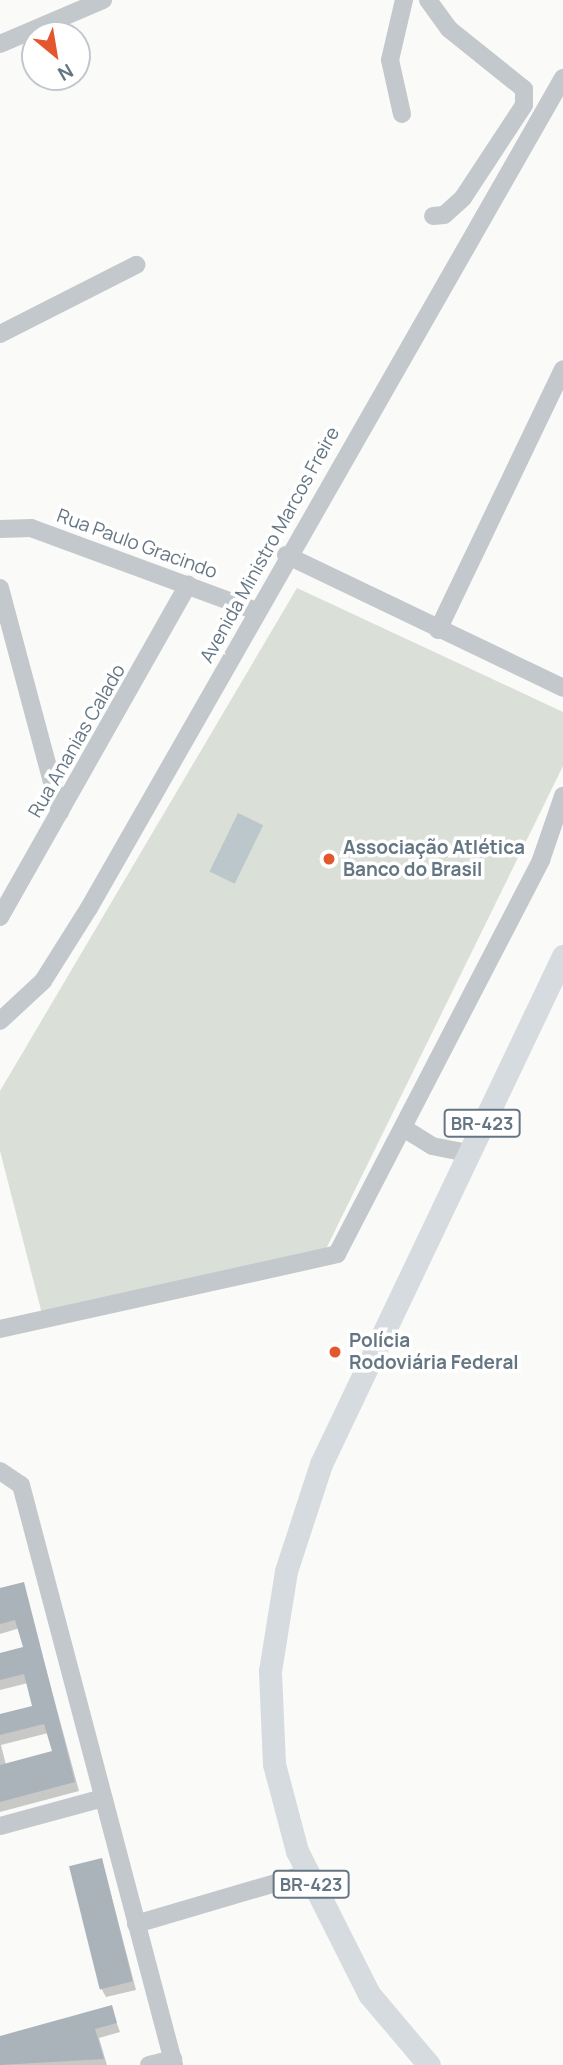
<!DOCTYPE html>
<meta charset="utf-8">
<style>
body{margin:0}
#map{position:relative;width:563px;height:2065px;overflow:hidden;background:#fafaf8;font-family:Manrope,sans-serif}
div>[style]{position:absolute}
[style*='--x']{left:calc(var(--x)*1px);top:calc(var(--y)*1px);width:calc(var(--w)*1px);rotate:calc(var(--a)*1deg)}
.green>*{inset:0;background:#dadfd7}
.water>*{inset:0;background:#bbc7cb;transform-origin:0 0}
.shadow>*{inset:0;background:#0003}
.building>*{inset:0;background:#aab3b9;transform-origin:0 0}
.minor>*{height:18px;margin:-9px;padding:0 9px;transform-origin:9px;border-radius:9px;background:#c3c8cc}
.major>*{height:23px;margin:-11.5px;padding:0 11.5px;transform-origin:11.5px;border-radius:11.5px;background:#d6dbdf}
.dots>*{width:19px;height:19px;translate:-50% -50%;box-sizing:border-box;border:4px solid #fff;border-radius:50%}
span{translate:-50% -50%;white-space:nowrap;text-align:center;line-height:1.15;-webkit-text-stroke:7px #fff;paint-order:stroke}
.shield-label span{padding:2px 5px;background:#fff;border:2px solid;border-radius:5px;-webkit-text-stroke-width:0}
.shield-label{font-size:18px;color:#657683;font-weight:700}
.street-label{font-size:19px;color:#657683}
.poi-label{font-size:19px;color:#657683;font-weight:700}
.left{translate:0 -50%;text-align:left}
.north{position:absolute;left:21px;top:21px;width:70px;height:70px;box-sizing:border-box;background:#fff;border:2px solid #c1c8cd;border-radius:50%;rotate:150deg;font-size:19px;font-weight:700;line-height:28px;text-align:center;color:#657683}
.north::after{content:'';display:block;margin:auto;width:24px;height:32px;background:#e4572e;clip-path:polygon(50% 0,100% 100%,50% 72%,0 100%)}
</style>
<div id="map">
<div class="green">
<i style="clip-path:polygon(297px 588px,563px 712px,563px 766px,325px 1251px,42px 1314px,0 1151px,0 1091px)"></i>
</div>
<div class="water">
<i style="left:238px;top:813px;width:28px;height:65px;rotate:26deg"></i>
</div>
<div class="shadow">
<i style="clip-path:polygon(evenodd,23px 1584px,79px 1791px,0 1812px,0 1716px,34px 1707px,28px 1683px,0 1690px,0 1655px,25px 1648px,20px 1628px,0 1634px,0 1590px,23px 1584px,48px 1733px,54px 1752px,6px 1765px,1px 1745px,48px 1733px)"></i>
<i style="clip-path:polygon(102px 1860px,136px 1990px,106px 1997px,101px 1988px)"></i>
<i style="clip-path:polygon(111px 2007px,120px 2032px,99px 2038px,107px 2065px,0 2065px,0 2038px)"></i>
</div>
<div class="building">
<i style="clip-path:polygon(24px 1582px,75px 1782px,0 1802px,0 1765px,52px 1751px,44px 1724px,0 1735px,0 1714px,32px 1706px,24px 1674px,0 1680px,0 1653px,23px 1647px,15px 1620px,0 1624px,0 1588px)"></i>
<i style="left:102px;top:1858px;width:127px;height:34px;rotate:76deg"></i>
<i style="clip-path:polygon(112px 2005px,117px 2023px,95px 2029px,104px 2059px,0 2065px,0 2036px)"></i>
</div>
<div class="minor">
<i style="--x:428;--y:0;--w:36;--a:54"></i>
<i style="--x:449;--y:29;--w:96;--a:38.7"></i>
<i style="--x:524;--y:89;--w:16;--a:90"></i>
<i style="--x:524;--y:105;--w:111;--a:123.3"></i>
<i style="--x:463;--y:198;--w:25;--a:138"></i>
<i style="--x:444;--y:215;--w:11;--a:175"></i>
<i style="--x:0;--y:44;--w:112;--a:-23.1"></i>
<i style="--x:402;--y:114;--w:55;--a:-102.5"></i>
<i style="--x:390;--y:60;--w:62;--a:-76.9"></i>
<i style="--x:0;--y:334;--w:153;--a:-26.9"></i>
<i style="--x:0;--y:529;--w:31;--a:-2"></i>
<i style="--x:31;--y:528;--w:241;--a:20.2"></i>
<i style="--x:286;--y:555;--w:307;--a:25.6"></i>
<i style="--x:0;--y:588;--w:232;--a:75"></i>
<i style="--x:438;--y:630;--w:289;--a:-64.4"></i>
<i style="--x:0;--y:917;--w:382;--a:-60.5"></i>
<i style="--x:0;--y:1021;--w:59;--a:-42.9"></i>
<i style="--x:43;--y:981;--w:86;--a:-57.8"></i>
<i style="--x:89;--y:908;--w:956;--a:-60.27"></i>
<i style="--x:405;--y:1129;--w:32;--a:32"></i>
<i style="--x:432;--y:1146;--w:37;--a:11"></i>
<i style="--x:0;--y:1329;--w:345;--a:-12.5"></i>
<i style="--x:337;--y:1254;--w:444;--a:-62.6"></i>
<i style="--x:541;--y:860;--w:68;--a:-71"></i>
<i style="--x:0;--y:1471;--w:25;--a:34"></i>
<i style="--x:21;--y:1485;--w:600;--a:75.22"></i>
<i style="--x:0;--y:1826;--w:107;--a:-15.2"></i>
<i style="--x:136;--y:1924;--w:177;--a:-16.4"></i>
<i style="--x:149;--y:2065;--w:25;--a:-14"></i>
</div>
<div class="major">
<i style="--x:429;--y:2065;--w:93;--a:-130.2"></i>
<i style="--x:369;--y:1994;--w:160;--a:-116.7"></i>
<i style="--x:297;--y:1851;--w:90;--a:-104.8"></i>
<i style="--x:274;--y:1764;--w:93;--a:-92.5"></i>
<i style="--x:270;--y:1671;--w:101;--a:-80.9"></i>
<i style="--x:286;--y:1571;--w:113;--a:-71.9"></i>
<i style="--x:321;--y:1464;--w:563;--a:-64.53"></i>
</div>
<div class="dots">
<i style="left:329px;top:859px;background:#e4572e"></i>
<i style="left:335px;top:1352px;background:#e4572e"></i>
</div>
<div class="shield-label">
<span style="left:482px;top:1123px">BR-423</span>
<span style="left:311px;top:1884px">BR-423</span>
</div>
<div class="street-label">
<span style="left:137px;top:544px;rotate:20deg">Rua Paulo Gracindo</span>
<span style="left:270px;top:545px;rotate:-61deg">Avenida Ministro Marcos Freire</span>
<span style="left:77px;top:741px;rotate:-60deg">Rua Ananias Calado</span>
</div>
<div class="poi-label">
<span class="left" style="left:343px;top:859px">Associação Atlética<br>Banco do Brasil</span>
<span class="left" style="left:349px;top:1352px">Polícia<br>Rodoviária Federal</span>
</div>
<div class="north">N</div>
</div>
